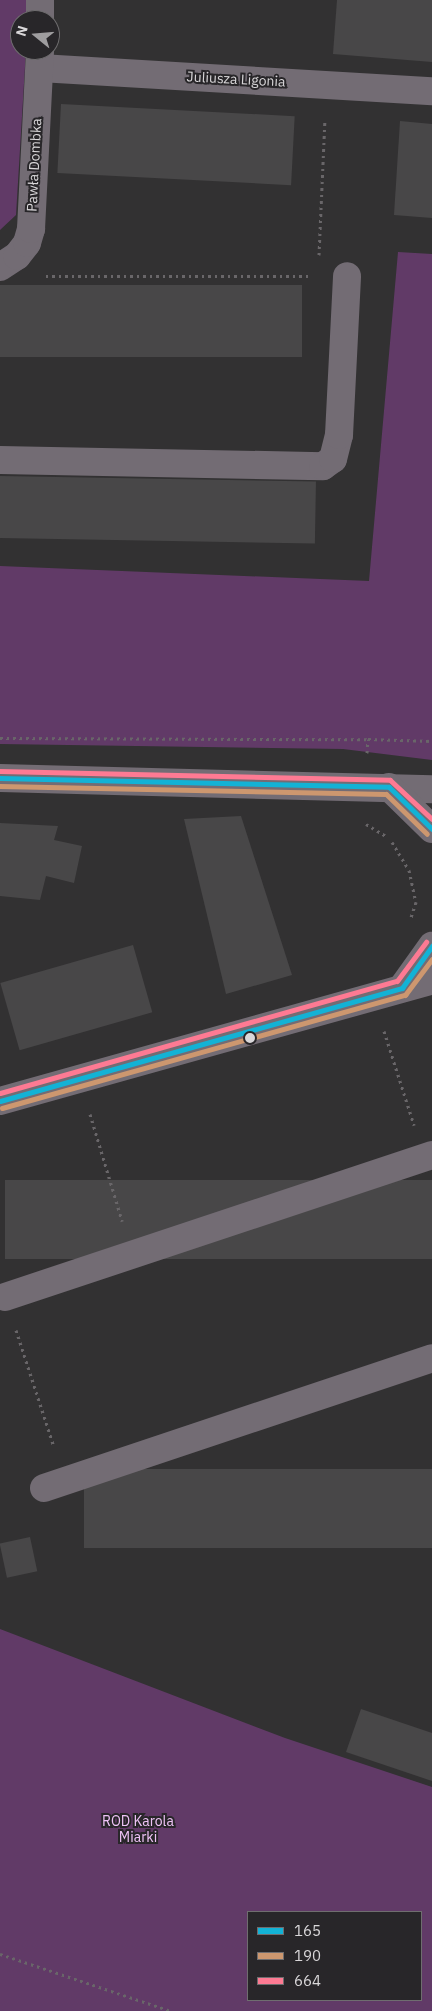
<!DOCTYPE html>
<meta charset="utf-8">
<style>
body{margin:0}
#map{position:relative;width:432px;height:2011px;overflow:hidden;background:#323132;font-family:"IBM Plex Sans",sans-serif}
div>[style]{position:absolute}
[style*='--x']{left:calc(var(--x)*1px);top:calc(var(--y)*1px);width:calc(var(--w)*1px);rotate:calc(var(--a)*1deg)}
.green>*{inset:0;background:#613a67}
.building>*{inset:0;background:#484748;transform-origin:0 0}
.path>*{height:3px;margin-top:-1.5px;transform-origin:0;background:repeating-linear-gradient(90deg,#696669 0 2.5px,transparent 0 6.5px)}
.minor>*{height:28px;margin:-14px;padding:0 14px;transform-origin:14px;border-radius:14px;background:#736c74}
.bus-1>*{height:5px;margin:-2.5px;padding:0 2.5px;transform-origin:2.5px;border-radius:2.5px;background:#13b2d5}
.bus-2>*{height:5px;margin:-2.5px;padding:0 2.5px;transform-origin:2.5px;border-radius:2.5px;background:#cd976f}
.bus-3>*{height:5px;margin:-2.5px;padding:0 2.5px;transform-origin:2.5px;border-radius:2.5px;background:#fe7a93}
.dots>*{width:14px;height:14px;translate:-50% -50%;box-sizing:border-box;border:2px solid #282629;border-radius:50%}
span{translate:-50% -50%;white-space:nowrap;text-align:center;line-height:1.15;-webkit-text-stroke:4px #282629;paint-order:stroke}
.street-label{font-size:14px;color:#d9d7d9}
.park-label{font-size:14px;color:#efc3f7}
.legend{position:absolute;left:247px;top:1911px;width:175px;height:90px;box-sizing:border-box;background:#282629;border:1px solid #6f6d6f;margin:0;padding:6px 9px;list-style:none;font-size:15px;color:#d9d7d9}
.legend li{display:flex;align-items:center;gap:10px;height:25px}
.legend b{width:25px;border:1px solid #6f6d6f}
.north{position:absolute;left:10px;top:10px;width:50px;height:50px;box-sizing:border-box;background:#282629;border:1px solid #6f6d6f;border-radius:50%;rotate:287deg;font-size:14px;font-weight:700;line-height:20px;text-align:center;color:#d9d7d9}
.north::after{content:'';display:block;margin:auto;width:18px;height:22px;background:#9f9d9f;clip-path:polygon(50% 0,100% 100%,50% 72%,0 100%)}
</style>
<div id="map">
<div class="green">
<i style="clip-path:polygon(0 0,29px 0,28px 20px,20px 20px,20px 50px,26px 50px,16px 215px,0 230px)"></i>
<i style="clip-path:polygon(398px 252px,432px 254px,432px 760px,343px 749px,0 744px,0 566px,369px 581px)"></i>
<i style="clip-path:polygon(evenodd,0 1629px,285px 1738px,432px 1787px,432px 2011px,0 2011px,0 1629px,421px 1912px,421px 2000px,248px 2000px,248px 1912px,421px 1912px)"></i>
</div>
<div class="building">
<i style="clip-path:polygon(337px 0,432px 0,432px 62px,333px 54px)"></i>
<i style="left:61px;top:104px;width:234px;height:69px;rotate:3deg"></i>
<i style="clip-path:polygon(400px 121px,432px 124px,432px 218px,394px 215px)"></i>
<i style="left:0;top:285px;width:302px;height:72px"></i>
<i style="left:0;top:476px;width:316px;height:62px;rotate:1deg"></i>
<i style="clip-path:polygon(241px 816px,292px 975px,226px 994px,184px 819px)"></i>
<i style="clip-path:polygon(0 823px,58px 826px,54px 840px,82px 846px,74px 883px,46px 876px,40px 900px,0 896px)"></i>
<i style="left:133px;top:945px;width:70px;height:138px;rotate:74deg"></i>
<i style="left:432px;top:1180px;width:79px;height:427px;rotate:90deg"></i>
<i style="left:432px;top:1469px;width:79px;height:348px;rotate:90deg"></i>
<i style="left:30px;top:1537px;width:35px;height:31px;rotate:78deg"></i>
<i style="clip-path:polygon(361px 1709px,432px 1733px,432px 1781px,346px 1752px)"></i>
</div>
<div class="path">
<i style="--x:319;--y:255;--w:136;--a:-87.5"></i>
<i style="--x:46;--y:276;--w:266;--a:0"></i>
<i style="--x:0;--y:738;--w:368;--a:0.2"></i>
<i style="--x:367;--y:753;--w:14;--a:-86"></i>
<i style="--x:368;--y:739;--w:64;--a:1.8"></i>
<i style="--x:366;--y:824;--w:23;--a:31"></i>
<i style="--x:392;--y:842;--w:33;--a:59"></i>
<i style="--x:409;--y:870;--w:33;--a:78"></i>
<i style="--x:416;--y:902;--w:16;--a:108"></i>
<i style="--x:384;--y:1031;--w:99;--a:72.3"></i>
<i style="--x:90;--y:1114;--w:112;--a:73.3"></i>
<i style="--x:16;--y:1330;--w:123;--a:72"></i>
<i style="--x:0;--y:1954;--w:180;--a:18.4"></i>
</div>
<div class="minor">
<i style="--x:40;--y:20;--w:20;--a:-90"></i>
<i style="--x:40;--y:68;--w:393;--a:3.4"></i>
<i style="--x:0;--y:267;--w:20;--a:-33"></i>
<i style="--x:17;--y:256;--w:16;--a:-52"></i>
<i style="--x:27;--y:243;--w:15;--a:-74"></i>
<i style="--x:31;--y:229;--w:179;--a:-87.1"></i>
<i style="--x:0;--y:460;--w:323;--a:1.1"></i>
<i style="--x:323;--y:466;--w:12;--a:-35"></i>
<i style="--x:333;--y:459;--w:25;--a:-76"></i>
<i style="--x:339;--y:435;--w:159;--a:-87.1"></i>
<i style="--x:0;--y:778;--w:432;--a:1.5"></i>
<i style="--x:389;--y:787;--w:60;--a:44.3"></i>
<i style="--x:402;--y:988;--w:52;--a:-54.5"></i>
<i style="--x:0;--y:1101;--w:449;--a:-15.6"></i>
<i style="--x:5;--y:1297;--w:450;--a:-18.4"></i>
<i style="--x:44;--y:1488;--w:409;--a:-18.5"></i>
</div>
<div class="bus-1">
<i style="--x:0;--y:778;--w:389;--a:1.3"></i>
<i style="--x:389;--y:787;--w:60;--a:44.3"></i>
<i style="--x:0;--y:1101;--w:418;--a:-15.7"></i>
<i style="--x:402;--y:988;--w:52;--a:-54.5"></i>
</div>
<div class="bus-2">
<i style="--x:0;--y:786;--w:386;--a:1.2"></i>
<i style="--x:386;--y:794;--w:57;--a:44.3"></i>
<i style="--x:2;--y:1108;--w:419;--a:-15.7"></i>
<i style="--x:405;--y:995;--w:45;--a:-53.1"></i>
</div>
<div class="bus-3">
<i style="--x:0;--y:771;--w:390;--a:1.3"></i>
<i style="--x:390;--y:780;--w:57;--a:42.9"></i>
<i style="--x:0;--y:1093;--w:412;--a:-15.8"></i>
<i style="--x:397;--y:981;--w:49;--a:-53.4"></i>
</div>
<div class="dots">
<i style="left:250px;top:1038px;background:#d9d7d9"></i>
</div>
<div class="street-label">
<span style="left:236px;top:79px;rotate:3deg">Juliusza Ligonia</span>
<span style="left:34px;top:165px;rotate:-87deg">Pawła Dombka</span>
</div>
<div class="park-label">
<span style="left:138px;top:1829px">ROD Karola<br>Miarki</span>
</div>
<ul class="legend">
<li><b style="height:6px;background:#13b2d5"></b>165</li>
<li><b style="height:6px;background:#cd976f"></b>190</li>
<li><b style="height:6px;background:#fe7a93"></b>664</li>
</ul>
<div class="north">N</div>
</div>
